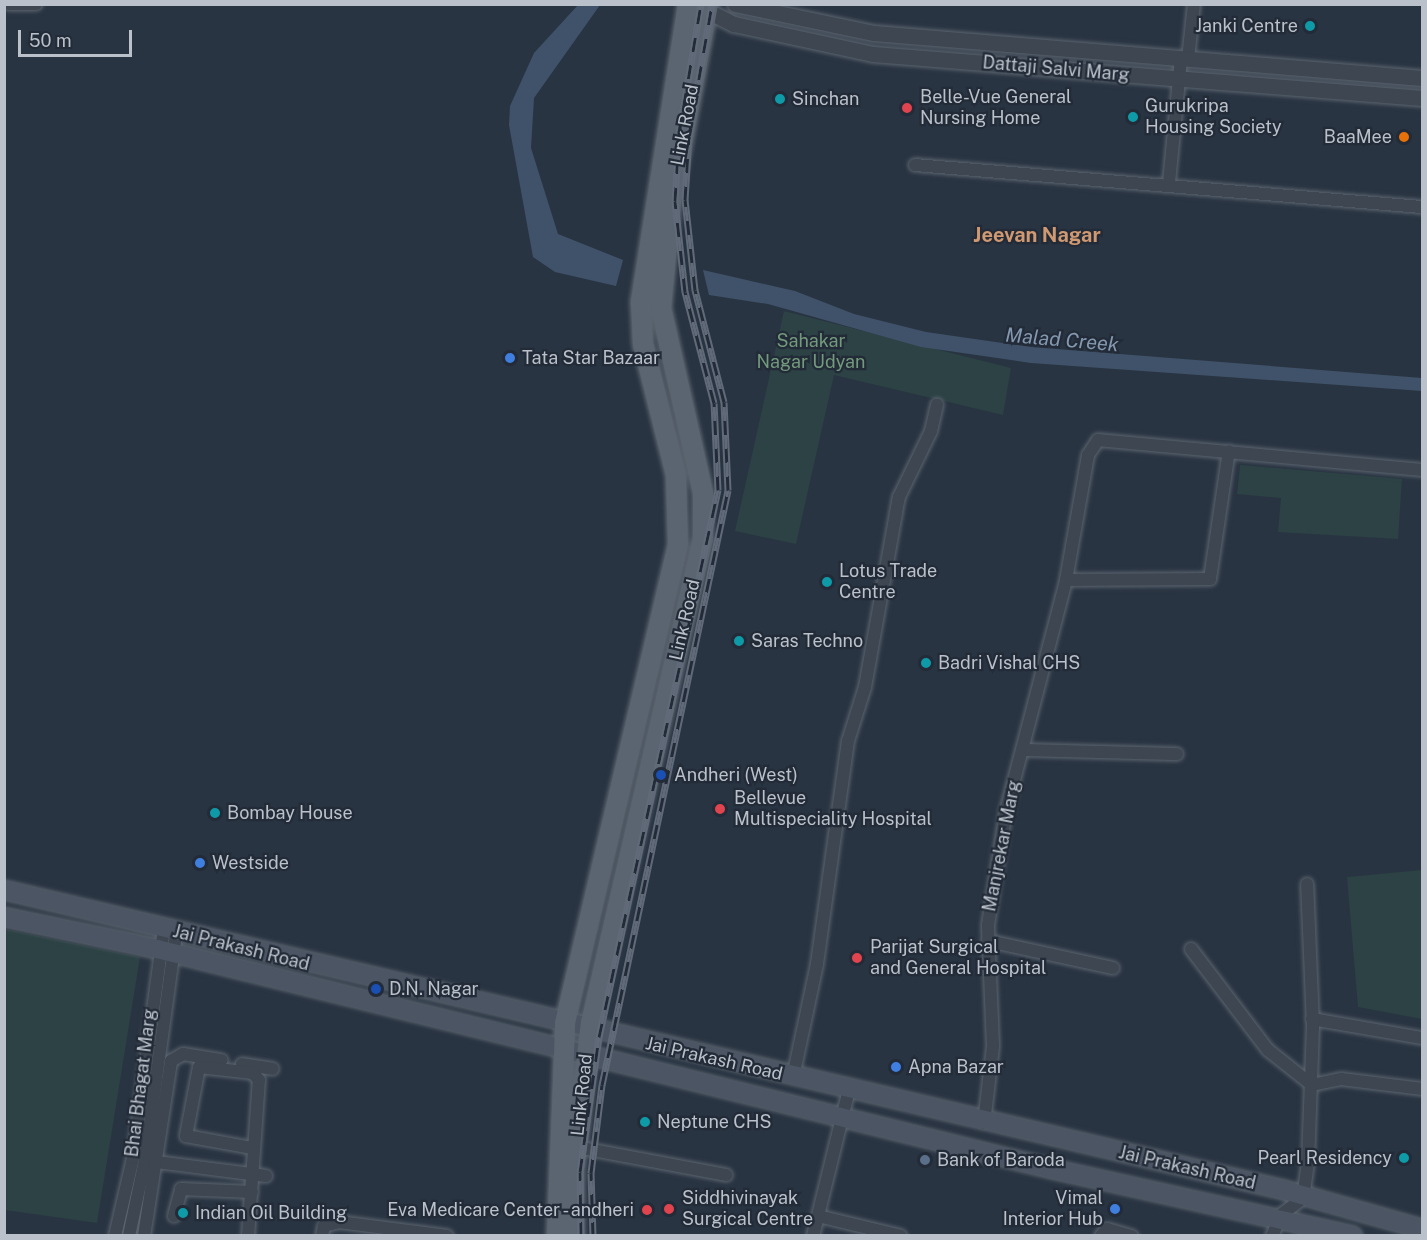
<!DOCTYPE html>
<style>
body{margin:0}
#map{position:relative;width:1427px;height:1240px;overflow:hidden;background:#293442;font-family:"Public Sans",sans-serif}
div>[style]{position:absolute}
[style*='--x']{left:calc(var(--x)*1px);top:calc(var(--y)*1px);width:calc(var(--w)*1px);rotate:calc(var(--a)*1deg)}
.green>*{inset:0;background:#2c4244}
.water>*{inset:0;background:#405269}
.roads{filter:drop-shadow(0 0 2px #5b646f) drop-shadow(0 0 2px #5b646f)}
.minor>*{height:12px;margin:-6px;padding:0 6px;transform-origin:6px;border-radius:6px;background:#3d4651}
.tertiary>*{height:15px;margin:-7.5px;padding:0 7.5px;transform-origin:7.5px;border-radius:7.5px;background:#3d4651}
.secondary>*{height:18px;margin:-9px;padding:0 9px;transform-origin:9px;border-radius:9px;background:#4b5564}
.primary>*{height:20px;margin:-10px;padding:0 10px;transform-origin:10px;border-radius:10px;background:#5b6571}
.rail>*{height:7px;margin-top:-3.5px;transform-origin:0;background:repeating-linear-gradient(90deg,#222b37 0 14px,#606a78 0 28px);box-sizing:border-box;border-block:2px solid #606a78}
.dots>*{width:16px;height:16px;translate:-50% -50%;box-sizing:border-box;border:3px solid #222b37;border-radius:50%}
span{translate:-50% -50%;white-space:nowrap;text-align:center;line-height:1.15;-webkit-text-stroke:4.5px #222b37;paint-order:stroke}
.poi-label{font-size:18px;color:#bac1cb}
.right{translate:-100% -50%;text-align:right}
.left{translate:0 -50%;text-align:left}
.street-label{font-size:18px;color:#bac1cb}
.park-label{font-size:18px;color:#739a7c}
.neighbourhood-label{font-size:20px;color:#d09971;font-weight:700}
.water-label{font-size:20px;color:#8498b0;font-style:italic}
.frame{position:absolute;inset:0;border:6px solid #bac1cb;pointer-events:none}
.scale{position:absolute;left:18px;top:30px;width:114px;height:27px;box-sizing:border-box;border:3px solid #bac1cb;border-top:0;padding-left:8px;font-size:18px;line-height:21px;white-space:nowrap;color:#bac1cb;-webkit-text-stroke:4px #222b37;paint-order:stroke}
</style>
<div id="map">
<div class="green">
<i style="clip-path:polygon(784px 311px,1011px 368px,1003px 415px,834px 375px,796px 544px,735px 531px)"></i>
<i style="clip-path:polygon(1240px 465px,1402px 479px,1398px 539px,1278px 532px,1281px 498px,1237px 494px)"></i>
<i style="clip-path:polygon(1422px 870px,1422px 1019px,1358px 1007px,1347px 877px)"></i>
<i style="clip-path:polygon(5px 929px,140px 957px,97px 1223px,5px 1210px)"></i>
</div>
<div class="water">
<i style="clip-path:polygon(578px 5px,600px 5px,534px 98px,531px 148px,558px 234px,623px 260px,616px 286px,555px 272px,533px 257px,509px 125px,510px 106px,534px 53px)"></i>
<i style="clip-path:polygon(703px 270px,795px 291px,854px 314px,926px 332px,1031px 347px,1422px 378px,1422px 391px,1031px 363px,921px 347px,768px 304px,709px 295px)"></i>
</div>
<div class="roads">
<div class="minor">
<i style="--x:9;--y:4;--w:27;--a:0"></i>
<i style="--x:1188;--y:59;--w:55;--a:-83.8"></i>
<i style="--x:915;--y:165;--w:509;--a:4.74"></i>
<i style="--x:1169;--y:183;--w:126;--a:-84.5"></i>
<i style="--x:1066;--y:580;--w:127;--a:-80"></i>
<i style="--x:1088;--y:455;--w:18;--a:-56"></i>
<i style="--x:1098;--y:440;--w:325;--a:5.3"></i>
<i style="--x:1022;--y:750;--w:155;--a:1.5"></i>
<i style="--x:988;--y:941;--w:128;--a:12.2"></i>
<i style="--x:1191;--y:949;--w:127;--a:52.7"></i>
<i style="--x:1268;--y:1050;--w:56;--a:38.5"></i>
<i style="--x:1312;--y:1085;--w:30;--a:-12"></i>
<i style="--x:1341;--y:1079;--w:82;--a:7"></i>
<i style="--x:1312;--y:1019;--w:112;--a:9.8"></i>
<i style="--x:242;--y:1064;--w:31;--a:9"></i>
<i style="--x:793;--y:1077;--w:116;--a:-78"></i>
<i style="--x:817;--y:964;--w:225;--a:-82.1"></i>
<i style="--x:848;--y:741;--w:57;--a:-72.5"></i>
<i style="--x:865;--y:687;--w:193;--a:-79.9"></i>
<i style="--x:899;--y:497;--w:73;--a:-64.1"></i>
<i style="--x:931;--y:431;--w:27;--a:-77"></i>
<i style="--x:984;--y:1123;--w:78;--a:-83.3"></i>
<i style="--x:993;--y:1046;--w:121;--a:-92.4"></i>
<i style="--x:988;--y:925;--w:115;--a:-81"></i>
<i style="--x:1006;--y:811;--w:239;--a:-75.4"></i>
<i style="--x:1066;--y:580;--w:144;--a:-0.4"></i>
<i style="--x:1210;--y:579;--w:129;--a:-81.6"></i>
<i style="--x:571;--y:1146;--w:158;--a:10.6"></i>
<i style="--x:149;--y:1161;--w:118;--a:7.3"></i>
<i style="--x:174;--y:1216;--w:28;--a:-75"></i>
<i style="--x:181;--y:1189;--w:71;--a:2.4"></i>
<i style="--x:818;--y:1216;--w:85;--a:13.5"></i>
<i style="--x:115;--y:1236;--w:80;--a:-77"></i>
<i style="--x:133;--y:1158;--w:231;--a:-82.3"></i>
<i style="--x:129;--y:1236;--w:78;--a:-78.1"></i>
<i style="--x:145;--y:1160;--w:229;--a:-82.2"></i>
<i style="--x:144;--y:1236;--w:177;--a:-81.2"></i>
<i style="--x:171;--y:1061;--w:14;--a:-30"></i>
<i style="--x:183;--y:1054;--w:39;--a:9"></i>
<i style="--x:248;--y:1236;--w:156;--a:-86"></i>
<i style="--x:259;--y:1080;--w:9;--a:-131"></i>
<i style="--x:253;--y:1073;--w:54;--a:-173.7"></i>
<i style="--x:199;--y:1067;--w:70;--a:100.7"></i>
<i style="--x:186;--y:1136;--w:68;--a:10.2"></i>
<i style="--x:322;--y:1236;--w:10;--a:-79"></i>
<i style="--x:324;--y:1226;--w:16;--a:-15"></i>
<i style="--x:339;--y:1222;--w:109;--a:7.4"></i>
<i style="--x:813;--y:1236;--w:151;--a:-76.2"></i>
<i style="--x:1101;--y:1236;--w:9;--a:-49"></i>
<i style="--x:1107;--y:1229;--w:26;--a:16"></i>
<i style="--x:1272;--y:1236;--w:24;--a:-66"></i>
<i style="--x:1282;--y:1214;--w:26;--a:-37"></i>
<i style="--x:1303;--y:1198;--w:35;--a:-82"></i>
<i style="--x:1308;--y:1163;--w:138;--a:-87.9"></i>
<i style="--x:1313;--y:1025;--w:141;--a:-92.4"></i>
</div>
<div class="tertiary">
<i style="--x:735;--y:4;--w:142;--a:11.8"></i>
<i style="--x:874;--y:33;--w:550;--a:4.69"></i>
<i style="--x:700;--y:7;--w:38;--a:27"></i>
<i style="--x:734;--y:24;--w:142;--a:12.2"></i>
<i style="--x:873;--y:54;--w:551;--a:4.58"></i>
</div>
<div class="secondary">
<i style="--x:4;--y:890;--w:1315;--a:13.19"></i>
<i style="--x:1284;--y:1190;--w:143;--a:15.8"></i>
<i style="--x:4;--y:917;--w:156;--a:11.8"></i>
<i style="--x:157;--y:949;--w:922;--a:13.81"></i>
<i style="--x:1052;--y:1169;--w:308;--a:12.5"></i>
</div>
<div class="primary">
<i style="--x:557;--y:1236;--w:213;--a:-87.8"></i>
<i style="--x:565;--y:1023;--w:492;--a:-76.7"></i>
<i style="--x:678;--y:544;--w:69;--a:-91.7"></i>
<i style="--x:676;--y:475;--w:135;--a:-104.1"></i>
<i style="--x:643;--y:344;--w:42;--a:-92.7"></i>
<i style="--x:641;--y:302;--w:302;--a:-81"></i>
<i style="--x:574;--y:1236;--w:67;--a:-90"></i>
<i style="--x:574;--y:1169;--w:147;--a:-83.4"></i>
<i style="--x:591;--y:1023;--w:497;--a:-77"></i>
<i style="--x:703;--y:539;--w:46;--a:-90"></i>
<i style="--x:703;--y:493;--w:190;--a:-102.8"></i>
<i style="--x:661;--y:308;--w:106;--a:-84.6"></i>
<i style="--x:671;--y:202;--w:201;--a:-79.4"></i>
</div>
</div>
<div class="rail">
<i style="--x:581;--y:1236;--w:64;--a:-90.9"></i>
<i style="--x:580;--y:1172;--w:136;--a:-82"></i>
<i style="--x:599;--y:1037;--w:560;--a:-77.73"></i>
<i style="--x:718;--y:490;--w:87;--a:-92.6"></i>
<i style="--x:714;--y:403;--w:115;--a:-104.6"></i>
<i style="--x:685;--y:292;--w:92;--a:-96.3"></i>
<i style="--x:675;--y:201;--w:67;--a:-86.6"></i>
<i style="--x:679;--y:134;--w:132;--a:-80.4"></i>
<i style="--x:593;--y:1236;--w:63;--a:-91.8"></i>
<i style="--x:591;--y:1173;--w:89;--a:-82.9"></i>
<i style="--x:602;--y:1085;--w:608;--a:-78.04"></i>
<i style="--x:728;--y:490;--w:88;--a:-92.6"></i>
<i style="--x:724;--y:402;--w:116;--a:-104.5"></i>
<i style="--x:695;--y:290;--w:91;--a:-96.3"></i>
<i style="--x:685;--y:200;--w:65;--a:-86.5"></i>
<i style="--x:689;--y:135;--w:133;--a:-80"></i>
</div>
<div class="dots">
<i style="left:1310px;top:26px;background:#0f9aa8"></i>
<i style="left:780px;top:99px;background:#0f9aa8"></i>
<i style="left:907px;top:108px;background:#e0444e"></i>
<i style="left:1133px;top:117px;background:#0f9aa8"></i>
<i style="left:1404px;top:137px;background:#e8710a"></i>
<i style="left:510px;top:358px;background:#3f7fe0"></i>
<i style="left:827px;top:582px;background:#0f9aa8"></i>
<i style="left:739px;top:641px;background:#0f9aa8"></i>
<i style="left:926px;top:663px;background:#0f9aa8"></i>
<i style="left:661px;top:775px;background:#1a4fb4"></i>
<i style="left:720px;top:809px;background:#e0444e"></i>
<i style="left:215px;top:813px;background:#0f9aa8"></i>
<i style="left:200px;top:863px;background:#3f7fe0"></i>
<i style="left:857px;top:958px;background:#e0444e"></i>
<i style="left:376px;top:989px;background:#1a4fb4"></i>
<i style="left:896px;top:1067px;background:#3f7fe0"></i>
<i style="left:645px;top:1122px;background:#0f9aa8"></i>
<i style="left:1404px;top:1158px;background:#0f9aa8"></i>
<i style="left:925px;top:1160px;background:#5c6f8a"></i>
<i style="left:669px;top:1209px;background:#e0444e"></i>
<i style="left:1115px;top:1209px;background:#3f7fe0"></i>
<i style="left:647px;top:1210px;background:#e0444e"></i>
<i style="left:183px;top:1213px;background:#0f9aa8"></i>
</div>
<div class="poi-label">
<span class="right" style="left:1298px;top:26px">Janki Centre</span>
<span class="left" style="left:920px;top:108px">Belle-Vue General<br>Nursing Home</span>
<span class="left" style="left:792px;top:99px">Sinchan</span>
<span class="left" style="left:1145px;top:117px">Gurukripa<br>Housing Society</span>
<span class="right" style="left:1392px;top:137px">BaaMee</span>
<span class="left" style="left:522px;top:358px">Tata Star Bazaar</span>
<span class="left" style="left:839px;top:582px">Lotus Trade<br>Centre</span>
<span class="left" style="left:751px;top:641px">Saras Techno</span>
<span class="left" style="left:938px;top:663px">Badri Vishal CHS</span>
<span class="left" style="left:674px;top:775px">Andheri (West)</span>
<span class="left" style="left:734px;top:809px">Bellevue<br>Multispeciality Hospital</span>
<span class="left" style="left:227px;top:813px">Bombay House</span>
<span class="left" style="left:212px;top:863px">Westside</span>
<span class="left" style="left:870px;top:958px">Parijat Surgical<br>and General Hospital</span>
<span class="left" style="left:389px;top:989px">D.N. Nagar</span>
<span class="left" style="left:908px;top:1067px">Apna Bazar</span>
<span class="left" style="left:657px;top:1122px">Neptune CHS</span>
<span class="right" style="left:1392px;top:1158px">Pearl Residency</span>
<span class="left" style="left:937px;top:1160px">Bank of Baroda</span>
<span class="left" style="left:682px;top:1209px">Siddhivinayak<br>Surgical Centre</span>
<span class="right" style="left:1103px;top:1209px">Vimal<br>Interior Hub</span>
<span class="right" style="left:634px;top:1210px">Eva Medicare Center - andheri</span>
<span class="left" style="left:195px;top:1213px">Indian Oil Building</span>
</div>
<div class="street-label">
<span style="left:1056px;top:69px;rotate:5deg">Dattaji Salvi Marg</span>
<span style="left:685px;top:125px;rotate:-79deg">Link Road</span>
<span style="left:685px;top:620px;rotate:-77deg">Link Road</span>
<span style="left:1002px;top:846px;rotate:-79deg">Manjrekar Marg</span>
<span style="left:241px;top:948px;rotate:14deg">Jai Prakash Road</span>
<span style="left:714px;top:1059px;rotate:13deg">Jai Prakash Road</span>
<span style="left:141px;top:1083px;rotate:-83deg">Bhai Bhagat Marg</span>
<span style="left:582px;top:1095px;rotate:-84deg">Link Road</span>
<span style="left:1187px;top:1168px;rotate:13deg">Jai Prakash Road</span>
</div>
<div class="park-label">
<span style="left:811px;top:352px">Sahakar<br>Nagar Udyan</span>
</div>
<div class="neighbourhood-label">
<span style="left:1037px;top:235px">Jeevan Nagar</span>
</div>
<div class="water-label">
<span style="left:1062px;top:340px;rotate:5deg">Malad Creek</span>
</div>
<div class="frame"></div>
<div class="scale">50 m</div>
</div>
